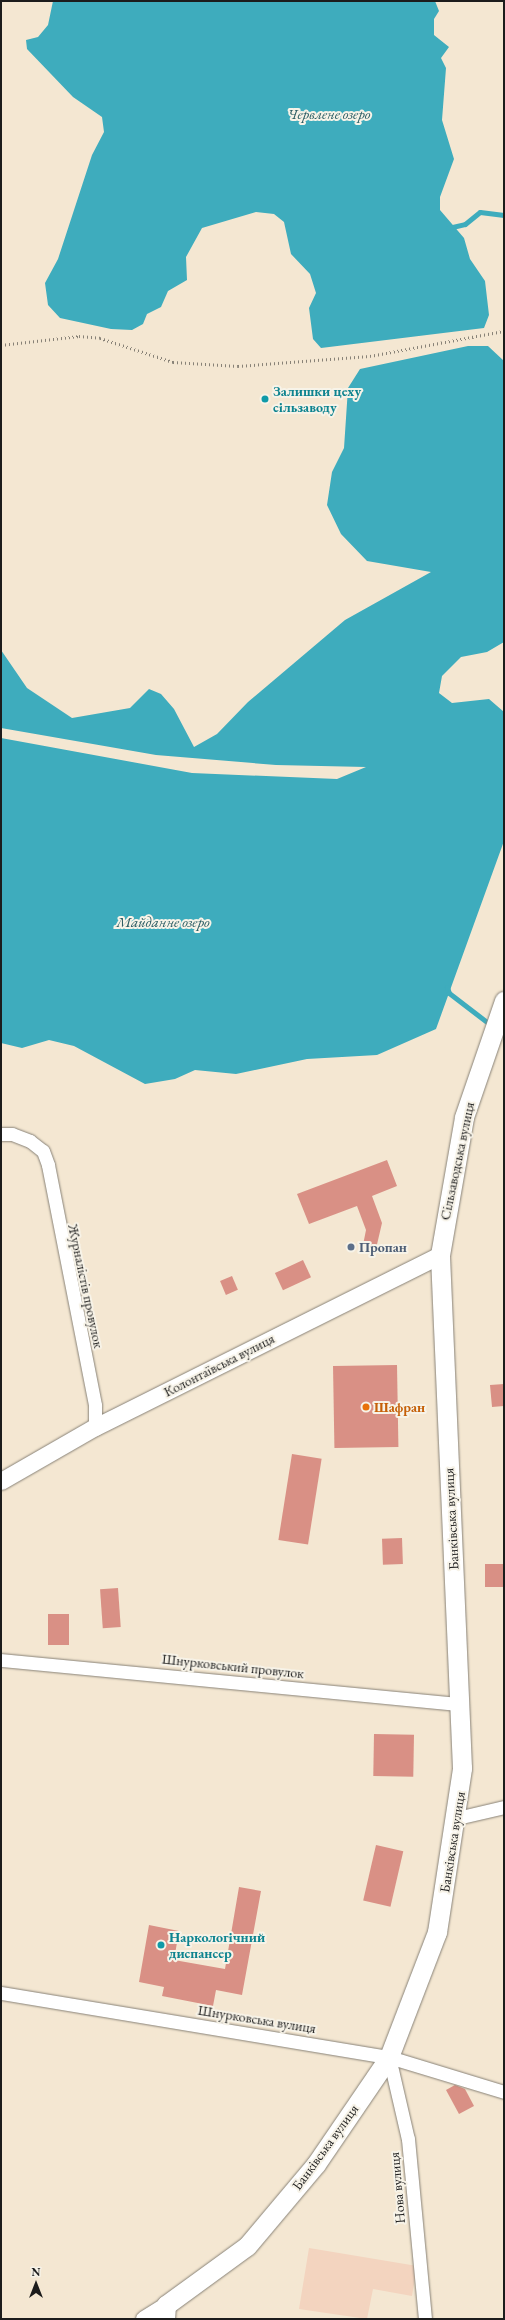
<!DOCTYPE html>
<meta charset="utf-8">
<style>
body{margin:0}
#map{position:relative;width:505px;height:2320px;overflow:hidden;background:#f4e7d2;font-family:"EB Garamond",serif}
div>[style]{position:absolute}
[style*='--x']{left:calc(var(--x)*1px);top:calc(var(--y)*1px);width:calc(var(--w)*1px);rotate:calc(var(--a)*1deg)}
.built>*{inset:0;background:#f3d4bf}
.water>*{inset:0;background:#3eacbd}
.stream>*{height:5px;margin:-2.5px;padding:0 2.5px;transform-origin:2.5px;border-radius:2.5px;background:#3eacbd}
.building>*{inset:0;background:#d99085;transform-origin:0 0}
.path>*{height:2.5px;margin-top:-1.25px;transform-origin:0;background:repeating-linear-gradient(90deg,#888277 0 1px,transparent 0 4px)}
.roads{filter:drop-shadow(0 0 1px #888277) drop-shadow(0 0 1px #888277)}
.minor>*{height:13px;margin:-6.5px;padding:0 6.5px;transform-origin:6.5px;border-radius:6.5px;background:#fff}
.tertiary>*{height:17px;margin:-8.5px;padding:0 8.5px;transform-origin:8.5px;border-radius:8.5px;background:#fff}
.secondary>*{height:19px;margin:-9.5px;padding:0 9.5px;transform-origin:9.5px;border-radius:9.5px;background:#fff}
.dots>*{width:11px;height:11px;translate:-50% -50%;box-sizing:border-box;border:2px solid #f7f3e8;border-radius:50%}
span{translate:-50% -50%;white-space:nowrap;text-align:center;line-height:1.15;-webkit-text-stroke:4px #f7f3e8;paint-order:stroke}
.culture-label{font-size:14px;color:#0d838f;font-weight:700}
.left{translate:0 -50%;text-align:left}
.street-label{font-size:14px;color:#1c1c1c}
.service-label{font-size:14px;color:#4e5e75;font-weight:700}
.food-label{font-size:14px;color:#c56008;font-weight:700}
.water-label{font-size:15px;color:#2b5d64;font-style:italic}
.frame{position:absolute;inset:0;border:2px solid #1c1c1c;pointer-events:none}
.north{position:absolute;left:16px;top:2264px;width:40px;height:40px;-webkit-text-stroke:3px #f7f3e8;paint-order:stroke;rotate:0deg;font-size:11px;font-weight:700;line-height:16px;text-align:center;color:#1c1c1c}
.north::after{content:'';display:block;margin:auto;width:14px;height:18px;background:#1c1c1c;clip-path:polygon(50% 0,100% 100%,50% 72%,0 100%)}
</style>
<div id="map">
<div class="built">
<i style="clip-path:polygon(309px 2248px,417px 2266px,412px 2296px,373px 2289px,367px 2319px,299px 2309px)"></i>
</div>
<div class="water">
<i style="clip-path:polygon(53px 1px,435px 1px,439px 11px,434px 19px,434px 35px,449px 47px,441px 58px,446px 68px,442px 120px,454px 159px,440px 197px,440px 210px,464px 238px,470px 259px,485px 281px,489px 315px,484px 328px,321px 348px,313px 339px,309px 308px,316px 293px,310px 274px,291px 254px,284px 222px,274px 214px,256px 212px,202px 228px,186px 257px,187px 280px,168px 291px,161px 307px,147px 314px,143px 324px,132px 330px,111px 329px,60px 318px,48px 305px,45px 283px,58px 259px,92px 155px,104px 132px,102px 117px,73px 97px,27px 49px,26px 40px,38px 37px,48px 25px)"></i>
<i style="clip-path:polygon(468px 346px,488px 346px,504px 361px,504px 642px,487px 652px,461px 657px,442px 676px,439px 693px,452px 703px,489px 699px,504px 712px,504px 841px,436px 1029px,377px 1055px,307px 1059px,236px 1074px,195px 1070px,175px 1079px,145px 1084px,74px 1046px,49px 1040px,22px 1048px,1px 1043px,1px 738px,192px 773px,337px 779px,366px 767px,276px 765px,156px 755px,1px 728px,1px 650px,27px 688px,72px 718px,130px 708px,149px 689px,161px 694px,174px 709px,194px 747px,217px 734px,248px 702px,345px 620px,431px 572px,367px 561px,341px 534px,327px 505px,332px 472px,344px 448px,348px 388px,360px 369px)"></i>
</div>
<div class="stream">
<i style="--x:448;--y:228;--w:17;--a:-13"></i>
<i style="--x:465;--y:224;--w:19;--a:-39"></i>
<i style="--x:480;--y:212;--w:24;--a:7"></i>
<i style="--x:447;--y:987;--w:6;--a:72"></i>
<i style="--x:449;--y:993;--w:54;--a:37.5"></i>
</div>
<div class="building">
<i style="clip-path:polygon(387px 1160px,397px 1186px,372px 1196px,382px 1223px,375px 1253px,362px 1250px,366px 1230px,357px 1206px,309px 1224px,297px 1194px)"></i>
<i style="left:303px;top:1260px;width:19px;height:31px;rotate:65deg"></i>
<i style="left:232px;top:1276px;width:15px;height:13px;rotate:67deg"></i>
<i style="left:397px;top:1365px;width:82px;height:64px;rotate:89deg"></i>
<i style="clip-path:polygon(504px 1384px,504px 1406px,492px 1407px,490px 1385px)"></i>
<i style="left:292px;top:1454px;width:30px;height:87px;rotate:9deg"></i>
<i style="left:402px;top:1538px;width:26px;height:20px;rotate:88deg"></i>
<i style="left:504px;top:1564px;width:23px;height:19px;rotate:90deg"></i>
<i style="left:118px;top:1588px;width:39px;height:18px;rotate:86deg"></i>
<i style="left:69px;top:1614px;width:31px;height:21px;rotate:90deg"></i>
<i style="left:374px;top:1734px;width:40px;height:42px;rotate:1deg"></i>
<i style="left:376px;top:1845px;width:28px;height:57px;rotate:13deg"></i>
<i style="clip-path:polygon(239px 1887px,261px 1891px,242px 1995px,216px 1990px,213px 2006px,162px 1996px,164px 1987px,139px 1982px,149px 1925px,179px 1931px,174px 1960px,225px 1969px)"></i>
<i style="clip-path:polygon(455px 2085px,465px 2089px,474px 2106px,459px 2114px,446px 2090px)"></i>
</div>
<div class="path">
<i style="--x:1;--y:345;--w:79;--a:-6.6"></i>
<i style="--x:79;--y:336;--w:21;--a:5"></i>
<i style="--x:100;--y:338;--w:77;--a:18.2"></i>
<i style="--x:173;--y:362;--w:65;--a:3.5"></i>
<i style="--x:238;--y:366;--w:132;--a:-4.3"></i>
<i style="--x:370;--y:356;--w:136;--a:-10.6"></i>
</div>
<div class="roads">
<div class="minor">
<i style="--x:1;--y:1134;--w:11;--a:0"></i>
<i style="--x:12;--y:1134;--w:19;--a:21"></i>
<i style="--x:30;--y:1141;--w:16;--a:38"></i>
<i style="--x:43;--y:1151;--w:15;--a:70"></i>
<i style="--x:48;--y:1165;--w:245;--a:78.9"></i>
<i style="--x:95;--y:1405;--w:22;--a:90"></i>
<i style="--x:1;--y:1660;--w:463;--a:5.5"></i>
<i style="--x:457;--y:1818;--w:48;--a:-13.2"></i>
<i style="--x:1;--y:1993;--w:393;--a:9.4"></i>
<i style="--x:389;--y:2057;--w:120;--a:16.9"></i>
<i style="--x:389;--y:2057;--w:84;--a:77"></i>
<i style="--x:408;--y:2139;--w:181;--a:84.6"></i>
</div>
<div class="tertiary">
<i style="--x:1;--y:1481;--w:108;--a:-29.9"></i>
<i style="--x:95;--y:1427;--w:385;--a:-26.5"></i>
<i style="--x:144;--y:2319;--w:26;--a:-32"></i>
</div>
<div class="secondary">
<i style="--x:165;--y:2319;--w:14;--a:-86"></i>
<i style="--x:166;--y:2305;--w:100;--a:-36.1"></i>
<i style="--x:247;--y:2246;--w:107;--a:-49.9"></i>
<i style="--x:316;--y:2164;--w:130;--a:-55.7"></i>
<i style="--x:389;--y:2057;--w:134;--a:-69"></i>
<i style="--x:437;--y:1932;--w:166;--a:-81.3"></i>
<i style="--x:462;--y:1768;--w:513;--a:-92.46"></i>
<i style="--x:440;--y:1255;--w:140;--a:-80.1"></i>
<i style="--x:464;--y:1117;--w:123;--a:-71"></i>
</div>
</div>
<div class="dots">
<i style="left:265px;top:399px;background:#0f9aa8"></i>
<i style="left:351px;top:1247px;background:#5c6f8a"></i>
<i style="left:366px;top:1407px;background:#e8710a"></i>
<i style="left:161px;top:1945px;background:#0f9aa8"></i>
</div>
<div class="culture-label">
<span class="left" style="left:273px;top:399px">Залишки цеху<br>сільзаводу</span>
<span class="left" style="left:169px;top:1945px">Наркологічний<br>диспансер</span>
</div>
<div class="street-label">
<span style="left:457px;top:1161px;rotate:-78deg">Сільзаводська вулиця</span>
<span style="left:86px;top:1286px;rotate:78deg">Журналістів провулок</span>
<span style="left:219px;top:1365px;rotate:-27deg">Колонтаївська вулиця</span>
<span style="left:451px;top:1519px;rotate:-93deg">Банківська вулиця</span>
<span style="left:233px;top:1666px;rotate:6deg">Шнурковський провулок</span>
<span style="left:452px;top:1842px;rotate:-81deg">Банківська вулиця</span>
<span style="left:257px;top:2019px;rotate:9deg">Шнурковська вулиця</span>
<span style="left:325px;top:2147px;rotate:-54deg">Банківська вулиця</span>
<span style="left:397px;top:2188px;rotate:-95deg">Нова вулиця</span>
</div>
<div class="service-label">
<span class="left" style="left:359px;top:1247px">Пропан</span>
</div>
<div class="food-label">
<span class="left" style="left:374px;top:1407px">Шафран</span>
</div>
<div class="water-label">
<span style="left:329px;top:114px">Червлене озеро</span>
<span style="left:163px;top:922px">Майданне озеро</span>
</div>
<div class="frame"></div>
<div class="north">N</div>
</div>
